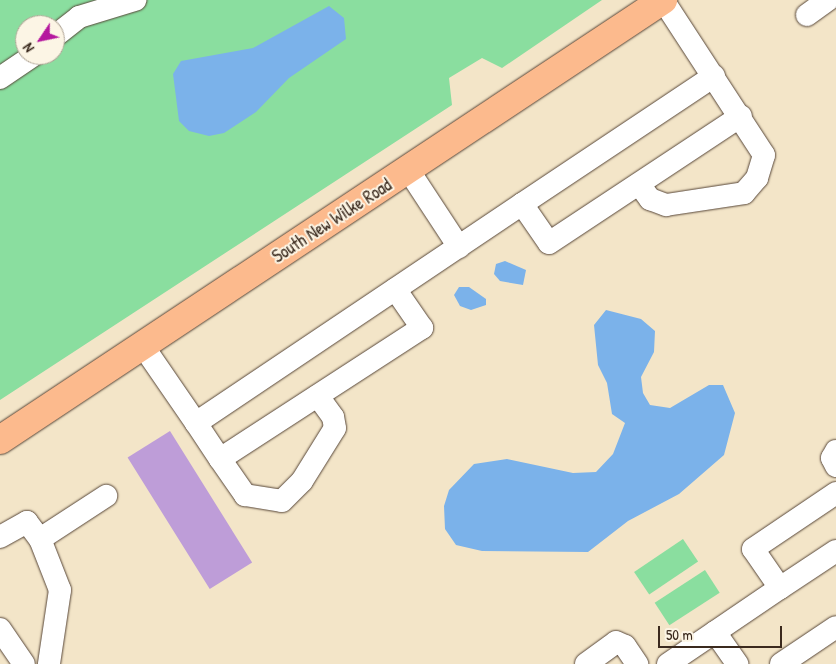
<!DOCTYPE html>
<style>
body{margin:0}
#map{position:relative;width:836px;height:664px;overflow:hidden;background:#f3e5c8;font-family:"Patrick Hand",sans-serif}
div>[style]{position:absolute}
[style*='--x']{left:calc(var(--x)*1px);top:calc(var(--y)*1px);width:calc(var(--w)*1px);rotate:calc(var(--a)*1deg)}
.green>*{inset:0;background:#8ade9f;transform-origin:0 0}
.water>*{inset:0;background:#7bb2ea}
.building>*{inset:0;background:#be9dd8;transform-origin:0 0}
.roads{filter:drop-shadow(0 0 1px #574638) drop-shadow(0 0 1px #574638)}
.minor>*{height:22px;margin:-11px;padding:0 11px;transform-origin:11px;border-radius:11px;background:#fff}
.major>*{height:28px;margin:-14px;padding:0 14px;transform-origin:14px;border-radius:14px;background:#fcba8d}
span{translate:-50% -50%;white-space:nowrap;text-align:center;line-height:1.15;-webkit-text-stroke:4px #fcf5e5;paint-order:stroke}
.street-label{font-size:18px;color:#3b2a1e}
.north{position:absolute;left:15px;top:15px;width:50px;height:50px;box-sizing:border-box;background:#fcf5e5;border:1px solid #afa495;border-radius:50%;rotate:236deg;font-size:14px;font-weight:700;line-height:20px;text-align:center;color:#3b2a1e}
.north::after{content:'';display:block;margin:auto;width:18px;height:22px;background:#b5179e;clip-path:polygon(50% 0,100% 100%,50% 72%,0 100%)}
.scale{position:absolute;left:658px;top:626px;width:124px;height:22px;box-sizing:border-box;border:2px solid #3b2a1e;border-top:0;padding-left:6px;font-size:15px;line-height:18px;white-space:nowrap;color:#3b2a1e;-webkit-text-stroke:4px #fcf5e5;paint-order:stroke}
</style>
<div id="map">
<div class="green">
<i style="clip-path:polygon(evenodd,0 0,602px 0,502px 68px,482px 58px,449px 78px,452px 105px,0 400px,0 0,25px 25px,55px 25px,55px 55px,25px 55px,25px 25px)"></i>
<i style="left:683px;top:539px;width:27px;height:59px;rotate:56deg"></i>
<i style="left:705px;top:570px;width:27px;height:60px;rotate:57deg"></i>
</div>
<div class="water">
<i style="clip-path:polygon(329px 6px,344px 18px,346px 39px,289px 78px,256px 112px,224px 133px,209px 136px,189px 131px,179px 121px,173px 74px,181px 61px,253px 48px)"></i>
<i style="clip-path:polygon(505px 261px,526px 270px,523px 285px,500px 281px,494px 274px,496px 264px)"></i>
<i style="clip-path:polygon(459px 287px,469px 287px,486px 299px,486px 305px,471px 310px,460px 306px,454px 295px)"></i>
<i style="clip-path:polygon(606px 310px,641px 319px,655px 331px,654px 352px,641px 377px,643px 393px,650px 405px,670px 408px,709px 385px,723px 385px,735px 413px,724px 455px,679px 494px,628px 521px,588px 552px,482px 551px,456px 545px,445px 529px,444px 506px,449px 490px,474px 464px,507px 459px,573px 473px,596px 472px,613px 454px,625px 423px,612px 414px,607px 383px,598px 365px,594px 325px)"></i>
</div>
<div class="building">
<i style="left:170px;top:431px;width:155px;height:50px;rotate:58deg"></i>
</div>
<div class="roads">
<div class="minor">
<i style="--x:807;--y:15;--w:26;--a:-36"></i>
<i style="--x:55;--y:36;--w:31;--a:-38"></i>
<i style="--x:79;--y:17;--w:59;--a:-16.9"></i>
<i style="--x:714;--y:76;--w:231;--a:146.3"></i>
<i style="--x:522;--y:204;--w:47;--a:55.3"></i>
<i style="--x:549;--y:243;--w:230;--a:-33.5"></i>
<i style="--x:0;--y:78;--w:41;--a:-34.1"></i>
<i style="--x:409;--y:171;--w:91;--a:56.7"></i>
<i style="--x:639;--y:184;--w:19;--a:54"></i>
<i style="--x:650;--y:199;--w:17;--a:21"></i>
<i style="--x:666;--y:205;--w:79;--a:-8.7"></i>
<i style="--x:744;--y:193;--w:20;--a:-49"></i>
<i style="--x:757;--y:178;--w:24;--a:-73"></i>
<i style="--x:764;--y:155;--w:185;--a:-123.1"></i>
<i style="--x:143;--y:346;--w:93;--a:55.5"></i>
<i style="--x:196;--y:423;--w:393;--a:-33.9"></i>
<i style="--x:196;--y:423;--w:43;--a:56.3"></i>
<i style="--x:220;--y:459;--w:241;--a:-33"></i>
<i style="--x:422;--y:328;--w:47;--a:-124.7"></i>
<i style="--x:836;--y:451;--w:8;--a:120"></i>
<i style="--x:832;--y:458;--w:9;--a:63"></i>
<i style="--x:220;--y:459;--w:44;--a:55.2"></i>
<i style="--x:245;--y:495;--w:37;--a:9"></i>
<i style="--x:282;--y:501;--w:28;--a:-45"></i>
<i style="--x:302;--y:481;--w:62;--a:-58.1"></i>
<i style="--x:335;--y:428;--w:11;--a:-100"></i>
<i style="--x:333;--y:417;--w:26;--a:-126"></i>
<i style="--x:0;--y:537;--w:31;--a:-29"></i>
<i style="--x:27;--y:522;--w:21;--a:53"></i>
<i style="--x:40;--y:539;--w:79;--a:-33.1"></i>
<i style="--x:40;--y:539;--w:55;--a:68.6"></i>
<i style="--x:60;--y:590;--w:75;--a:98.5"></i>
<i style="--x:780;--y:588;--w:67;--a:-33.5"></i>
<i style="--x:0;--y:629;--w:42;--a:55.6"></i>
<i style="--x:715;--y:632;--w:39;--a:55"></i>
<i style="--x:586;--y:664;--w:37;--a:-36"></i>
<i style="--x:616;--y:642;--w:10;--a:24"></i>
<i style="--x:625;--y:646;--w:22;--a:56"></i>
<i style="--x:668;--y:664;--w:135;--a:-34.2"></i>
<i style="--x:780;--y:588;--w:47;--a:-124.7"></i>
<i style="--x:753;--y:549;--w:100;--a:-34"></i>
<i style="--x:781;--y:664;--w:66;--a:-33.9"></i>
</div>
<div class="major">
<i style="--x:0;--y:440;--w:796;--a:-33.57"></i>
</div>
</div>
<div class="street-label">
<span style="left:332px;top:221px;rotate:-33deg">South New Wilke Road</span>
</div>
<div class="north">N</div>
<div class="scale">50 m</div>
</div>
